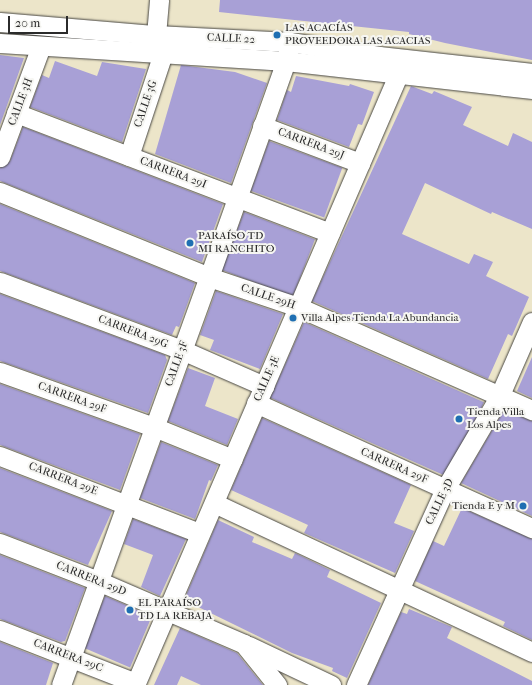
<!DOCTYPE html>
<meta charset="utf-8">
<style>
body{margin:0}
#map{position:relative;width:532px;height:685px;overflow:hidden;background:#ece5c9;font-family:"IM FELL French Canon",serif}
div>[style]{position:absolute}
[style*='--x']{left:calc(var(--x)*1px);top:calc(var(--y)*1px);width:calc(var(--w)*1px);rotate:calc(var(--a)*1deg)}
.building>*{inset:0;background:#a8a0d6;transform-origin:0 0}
.roads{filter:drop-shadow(0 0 1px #484743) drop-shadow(0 0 1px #484743)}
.street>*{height:19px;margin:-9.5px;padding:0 9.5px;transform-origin:9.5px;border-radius:9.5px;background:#fff}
.dots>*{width:11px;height:11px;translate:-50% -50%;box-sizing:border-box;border:2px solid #f6f6f2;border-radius:50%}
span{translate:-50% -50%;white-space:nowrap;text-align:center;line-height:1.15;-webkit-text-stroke:4px #f6f6f2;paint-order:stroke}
.poi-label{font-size:11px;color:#2b2b2b}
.left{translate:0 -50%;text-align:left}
.right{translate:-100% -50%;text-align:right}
.street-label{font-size:11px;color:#2b2b2b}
.scale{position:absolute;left:8px;top:16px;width:60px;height:18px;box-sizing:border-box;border:2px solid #2b2b2b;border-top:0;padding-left:5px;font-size:12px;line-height:14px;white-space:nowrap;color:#2b2b2b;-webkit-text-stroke:3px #f6f6f2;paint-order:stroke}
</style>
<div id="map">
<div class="building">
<i style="clip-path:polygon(220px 0,532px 0,532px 60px,445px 43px,409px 34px,409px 32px,219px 12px)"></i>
<i style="clip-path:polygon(0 55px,24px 58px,0 125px)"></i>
<i style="clip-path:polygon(55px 61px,97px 76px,102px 62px,146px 69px,122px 142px,30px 107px,42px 75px,49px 78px)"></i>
<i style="clip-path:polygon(181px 65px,235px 72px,267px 83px,231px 183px,155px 154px)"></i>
<i style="clip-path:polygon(296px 76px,349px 86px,350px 84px,374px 92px,362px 125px,358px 124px,349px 147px,277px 120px,287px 90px,291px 92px)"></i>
<i style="clip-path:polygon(411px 86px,432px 94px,434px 91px,472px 107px,463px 125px,508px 146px,513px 133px,532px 142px,532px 229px,492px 212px,491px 214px,425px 183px,402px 234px,469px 264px,474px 254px,493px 262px,486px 276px,529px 297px,512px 336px,508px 334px,488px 379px,312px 301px)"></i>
<i style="clip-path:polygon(23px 127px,223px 204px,202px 262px,0 181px,0 168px,10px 161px)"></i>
<i style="left:269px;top:141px;width:78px;height:53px;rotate:20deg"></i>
<i style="clip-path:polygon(0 204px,195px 283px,179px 327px,176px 326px,172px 335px,0 271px)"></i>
<i style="left:244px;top:212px;width:76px;height:62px;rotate:21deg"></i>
<i style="clip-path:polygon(216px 291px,283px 314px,260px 369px,210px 350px,214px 340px,200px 335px)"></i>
<i style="clip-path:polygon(0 294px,165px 355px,167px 360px,148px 413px,0 361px)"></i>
<i style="left:304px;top:322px;width:197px;height:83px;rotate:24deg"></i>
<i style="clip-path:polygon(532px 357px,532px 398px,517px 391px)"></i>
<i style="clip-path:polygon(188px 368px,215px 378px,205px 406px,238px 419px,227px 445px,168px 421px)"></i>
<i style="clip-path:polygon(0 384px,140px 434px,120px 490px,0 445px)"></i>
<i style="clip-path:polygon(504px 410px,532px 421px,532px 516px,461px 483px)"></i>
<i style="clip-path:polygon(262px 418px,411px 485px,394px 523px,414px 531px,395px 573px,304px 533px,308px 525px,231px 490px)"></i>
<i style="clip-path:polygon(161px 442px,218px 465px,211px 481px,209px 480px,195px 519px,140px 498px)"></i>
<i style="clip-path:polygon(0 468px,112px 511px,88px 565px,0 532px)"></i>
<i style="clip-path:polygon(462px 508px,532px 539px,532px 640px,503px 626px,505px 622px,415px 581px,433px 541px,444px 546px)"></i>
<i style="clip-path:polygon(133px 519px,186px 539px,160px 596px,141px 587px,153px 555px,124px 544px)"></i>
<i style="clip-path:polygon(218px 520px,254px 537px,252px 542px,292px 559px,295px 553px,330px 570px,327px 577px,381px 603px,347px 678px,332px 671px,333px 668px,292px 653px,184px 600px)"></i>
<i style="clip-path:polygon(0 555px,85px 588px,65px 641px,61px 642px,0 619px)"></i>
<i style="left:105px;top:596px;width:51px;height:56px;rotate:23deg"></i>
<i style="clip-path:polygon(409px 609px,452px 627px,447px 638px,532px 681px,532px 685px,368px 685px,401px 612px,407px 614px)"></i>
<i style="clip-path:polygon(180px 628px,237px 653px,263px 685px,201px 685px,181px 676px,177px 685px,154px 685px)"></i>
<i style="clip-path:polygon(0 642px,53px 663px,46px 685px,0 685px)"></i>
</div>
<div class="roads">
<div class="street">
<i style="--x:0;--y:22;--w:157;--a:4.8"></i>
<i style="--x:156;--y:35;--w:134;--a:3"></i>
<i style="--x:290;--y:42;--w:90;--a:8.9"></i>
<i style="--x:379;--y:56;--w:154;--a:6.3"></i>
<i style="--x:156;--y:35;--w:35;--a:-85"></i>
<i style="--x:0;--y:43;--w:287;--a:3.6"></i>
<i style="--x:286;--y:61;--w:248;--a:6.5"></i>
<i style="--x:16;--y:113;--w:336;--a:20.9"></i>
<i style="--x:262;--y:126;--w:105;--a:20.7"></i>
<i style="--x:129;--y:156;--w:108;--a:-71.7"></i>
<i style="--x:0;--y:157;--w:118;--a:-69.7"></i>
<i style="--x:0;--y:192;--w:226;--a:22.1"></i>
<i style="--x:209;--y:277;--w:94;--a:18.6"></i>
<i style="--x:298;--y:307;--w:256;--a:23.8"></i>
<i style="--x:0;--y:282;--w:194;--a:20.5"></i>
<i style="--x:182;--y:350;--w:90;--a:23.7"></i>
<i style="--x:0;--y:372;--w:164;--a:19.7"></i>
<i style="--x:154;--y:427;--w:85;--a:22.1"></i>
<i style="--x:256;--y:403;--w:303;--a:24.4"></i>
<i style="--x:0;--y:456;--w:214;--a:21.1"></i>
<i style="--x:214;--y:503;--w:351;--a:25.1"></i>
<i style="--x:0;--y:543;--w:105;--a:21.2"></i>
<i style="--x:98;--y:581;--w:159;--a:23.3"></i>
<i style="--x:244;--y:644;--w:53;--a:51.2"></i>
<i style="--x:0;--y:630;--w:146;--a:21.3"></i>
<i style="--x:249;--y:646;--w:91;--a:25.4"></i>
<i style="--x:61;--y:685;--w:434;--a:-70.1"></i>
<i style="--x:209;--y:277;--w:229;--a:-70.4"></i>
<i style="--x:286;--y:61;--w:19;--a:-78"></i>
<i style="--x:135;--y:685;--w:667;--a:-66.67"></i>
<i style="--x:356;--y:685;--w:215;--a:-65.6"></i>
<i style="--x:445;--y:489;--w:107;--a:-59.6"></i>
<i style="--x:499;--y:397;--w:82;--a:-66.3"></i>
</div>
</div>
<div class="dots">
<i style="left:277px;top:35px;background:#1f6fb2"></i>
<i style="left:190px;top:243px;background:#1f6fb2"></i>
<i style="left:293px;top:318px;background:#1f6fb2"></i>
<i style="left:459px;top:419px;background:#1f6fb2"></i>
<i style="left:523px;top:506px;background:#1f6fb2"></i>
<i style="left:130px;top:610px;background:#1f6fb2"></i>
</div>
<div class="poi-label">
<span class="left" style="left:285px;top:35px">LAS ACACÍAS<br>PROVEEDORA LAS ACACIAS</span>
<span class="left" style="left:198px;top:243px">PARAÍSO TD<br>MI RANCHITO</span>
<span class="left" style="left:301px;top:318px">Villa Alpes Tienda La Abundancia</span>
<span class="left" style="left:467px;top:419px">Tienda Villa<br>Los Alpes</span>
<span class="right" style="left:515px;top:506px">Tienda E y M</span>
<span class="left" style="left:138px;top:610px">EL PARAÍSO<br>TD LA REBAJA</span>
</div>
<div class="street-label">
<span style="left:231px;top:39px;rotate:3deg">CALLE 22</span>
<span style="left:21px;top:102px;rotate:-69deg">CALLE 3H</span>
<span style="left:146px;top:104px;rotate:-71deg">CALLE 3G</span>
<span style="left:311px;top:144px;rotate:21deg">CARRERA 29J</span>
<span style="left:173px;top:173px;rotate:21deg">CARRERA 29I</span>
<span style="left:268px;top:297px;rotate:19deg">CALLE 29H</span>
<span style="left:133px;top:332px;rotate:21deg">CARRERA 29G</span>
<span style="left:177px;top:364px;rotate:-70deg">CALLE 3F</span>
<span style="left:267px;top:379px;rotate:-66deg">CALLE 3E</span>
<span style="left:72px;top:398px;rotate:20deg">CARRERA 29F</span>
<span style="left:394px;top:466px;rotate:24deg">CARRERA 29F</span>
<span style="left:63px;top:479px;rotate:21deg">CARRERA 29E</span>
<span style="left:440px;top:502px;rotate:-64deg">CALLE 3D</span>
<span style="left:91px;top:579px;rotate:22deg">CARRERA 29D</span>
<span style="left:68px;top:656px;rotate:21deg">CARRERA 29C</span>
</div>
<div class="scale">20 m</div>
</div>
